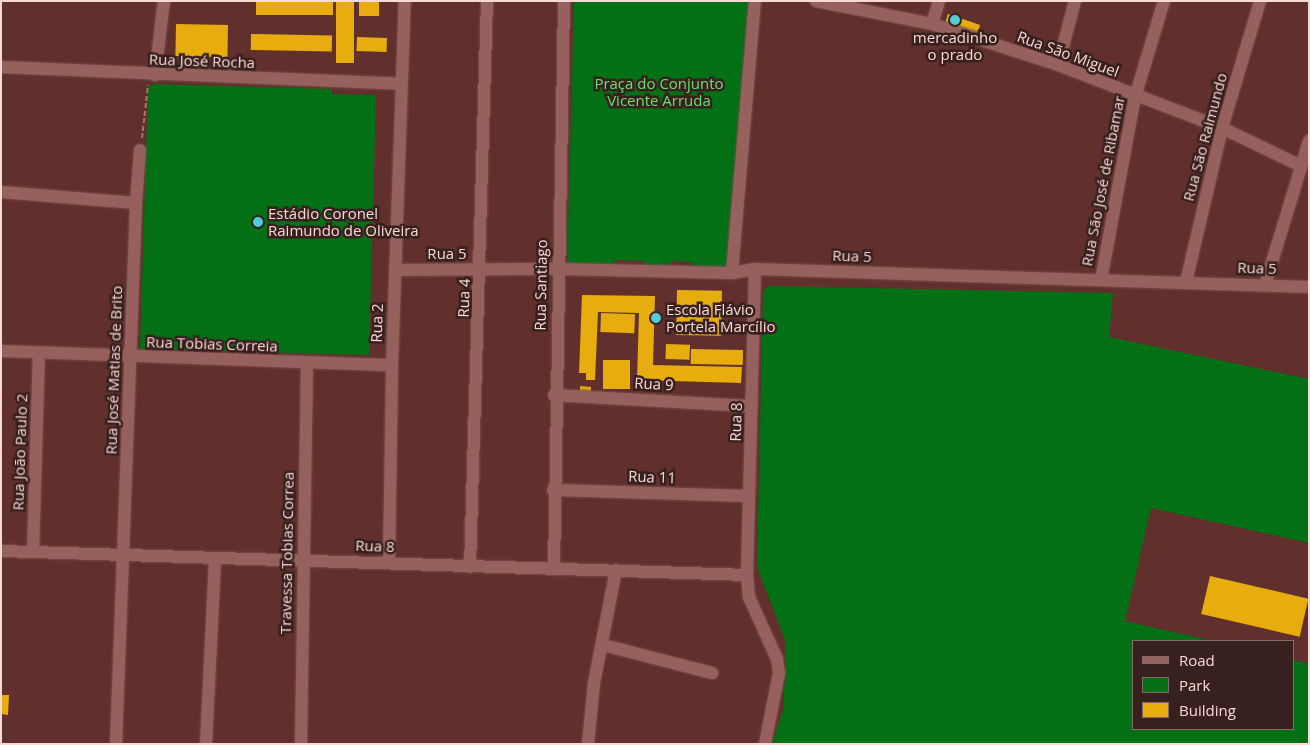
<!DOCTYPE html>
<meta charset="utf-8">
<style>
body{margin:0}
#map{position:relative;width:1310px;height:745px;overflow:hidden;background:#61302d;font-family:"Open Sans",sans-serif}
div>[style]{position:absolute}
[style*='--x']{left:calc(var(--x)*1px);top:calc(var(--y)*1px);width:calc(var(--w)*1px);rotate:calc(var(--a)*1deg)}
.green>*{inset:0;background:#037016}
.building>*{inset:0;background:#e7ad0e;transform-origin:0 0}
.path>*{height:2px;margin-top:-1px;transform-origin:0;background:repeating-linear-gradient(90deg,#9f7571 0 5px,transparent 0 7.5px)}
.roads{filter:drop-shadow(0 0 1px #774d4b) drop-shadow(0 0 1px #774d4b)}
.street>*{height:12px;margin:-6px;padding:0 6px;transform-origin:6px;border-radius:6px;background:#96605c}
.dots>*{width:14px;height:14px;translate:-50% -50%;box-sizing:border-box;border:2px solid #37201e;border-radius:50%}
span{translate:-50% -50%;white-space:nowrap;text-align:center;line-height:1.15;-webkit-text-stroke:5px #37201e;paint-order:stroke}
.poi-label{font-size:15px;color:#f9d9d5}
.left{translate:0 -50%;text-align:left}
.street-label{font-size:15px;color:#f9d9d5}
.park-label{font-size:15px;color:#69e06d}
.frame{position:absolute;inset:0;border:2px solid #f9d9d5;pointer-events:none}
.legend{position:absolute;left:1132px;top:640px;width:162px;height:90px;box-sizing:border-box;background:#37201e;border:1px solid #856a67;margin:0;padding:6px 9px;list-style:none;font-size:15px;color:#f9d9d5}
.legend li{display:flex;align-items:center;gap:10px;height:25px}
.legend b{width:25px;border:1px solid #856a67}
</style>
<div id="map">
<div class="green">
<i style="clip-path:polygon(574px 1px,754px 1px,728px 268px,696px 270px,691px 262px,672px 261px,666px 269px,648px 269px,644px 261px,616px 260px,610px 268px,567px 264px)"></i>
<i style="clip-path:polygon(152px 84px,332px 89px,332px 94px,376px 95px,369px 355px,140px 349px,148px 89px)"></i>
<i style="clip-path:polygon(769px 286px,1113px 293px,1109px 337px,1309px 379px,1309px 543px,1151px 508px,1125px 621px,1212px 641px,1134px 641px,1134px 729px,1294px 729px,1294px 660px,1309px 664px,1309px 744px,772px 744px,783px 710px,786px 657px,785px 640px,757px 567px,763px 291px)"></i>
</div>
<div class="building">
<i style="left:256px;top:1px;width:77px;height:14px"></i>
<i style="left:336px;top:1px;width:18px;height:62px"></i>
<i style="left:359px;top:1px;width:20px;height:15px"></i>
<i style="left:948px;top:14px;width:34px;height:11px;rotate:19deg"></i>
<i style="left:176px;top:24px;width:52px;height:32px;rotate:1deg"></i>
<i style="left:251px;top:34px;width:81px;height:16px;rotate:1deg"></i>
<i style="left:357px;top:37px;width:30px;height:14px;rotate:2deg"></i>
<i style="left:677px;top:290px;width:45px;height:45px;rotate:1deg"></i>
<i style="clip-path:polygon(582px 295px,655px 296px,653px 365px,742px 367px,741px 383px,637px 380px,639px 313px,598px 312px,595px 380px,586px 380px,586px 373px,579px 373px)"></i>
<i style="left:601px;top:313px;width:34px;height:19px;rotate:2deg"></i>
<i style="left:666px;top:344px;width:24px;height:15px;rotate:2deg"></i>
<i style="left:691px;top:349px;width:52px;height:15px;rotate:1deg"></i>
<i style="left:603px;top:360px;width:27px;height:29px"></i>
<i style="clip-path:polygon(580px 386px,591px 387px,591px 392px,580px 392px)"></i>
<i style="left:1210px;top:576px;width:101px;height:39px;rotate:13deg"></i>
<i style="clip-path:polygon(1px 695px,9px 695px,8px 715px,1px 714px)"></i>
</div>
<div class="path">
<i style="--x:142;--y:138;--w:53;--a:-83.5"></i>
</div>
<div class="roads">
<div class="street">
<i style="--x:816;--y:1;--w:118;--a:11.2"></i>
<i style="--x:932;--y:24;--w:133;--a:18"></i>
<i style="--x:1058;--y:65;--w:176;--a:21"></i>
<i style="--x:1222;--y:128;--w:85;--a:25.7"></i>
<i style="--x:932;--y:24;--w:24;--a:-73"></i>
<i style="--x:1058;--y:65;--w:66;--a:-75.1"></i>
<i style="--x:1;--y:67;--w:400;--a:2.4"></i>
<i style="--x:155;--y:75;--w:75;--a:-83.1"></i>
<i style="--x:1;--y:192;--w:135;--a:4.7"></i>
<i style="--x:755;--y:269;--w:306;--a:91.5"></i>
<i style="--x:747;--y:575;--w:22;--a:85"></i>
<i style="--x:749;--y:597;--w:68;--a:65.7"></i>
<i style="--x:777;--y:659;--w:14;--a:82"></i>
<i style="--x:779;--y:673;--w:72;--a:101.2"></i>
<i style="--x:395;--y:270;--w:163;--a:-0.4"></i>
<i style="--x:558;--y:269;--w:174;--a:1.3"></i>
<i style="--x:732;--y:273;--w:23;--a:-10"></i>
<i style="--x:755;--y:269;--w:554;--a:1.86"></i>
<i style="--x:732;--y:273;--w:273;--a:-85.2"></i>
<i style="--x:1101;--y:280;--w:186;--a:-79.5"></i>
<i style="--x:1135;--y:97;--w:100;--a:-73.2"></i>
<i style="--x:1186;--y:282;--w:158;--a:-76.8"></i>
<i style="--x:1222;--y:128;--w:133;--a:-73.3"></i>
<i style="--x:1265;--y:285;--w:151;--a:-73"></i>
<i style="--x:1;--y:351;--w:391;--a:2.1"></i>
<i style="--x:554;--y:395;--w:198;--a:3.2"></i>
<i style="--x:553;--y:490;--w:196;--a:1.8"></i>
<i style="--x:1;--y:551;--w:746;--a:1.84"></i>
<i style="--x:33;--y:552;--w:199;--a:-88.3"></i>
<i style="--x:389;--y:563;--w:198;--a:-89.1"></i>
<i style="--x:392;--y:365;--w:364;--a:-88"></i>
<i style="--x:470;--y:567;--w:566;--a:-88.28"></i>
<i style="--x:554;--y:569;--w:568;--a:-88.99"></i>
<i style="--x:603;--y:645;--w:113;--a:14.4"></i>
<i style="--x:116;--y:744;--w:541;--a:-87.88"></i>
<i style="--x:136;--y:203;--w:53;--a:-85.7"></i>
<i style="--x:206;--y:744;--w:186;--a:-87.2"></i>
<i style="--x:301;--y:744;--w:381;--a:-89.1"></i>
<i style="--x:588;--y:744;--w:61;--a:-84.4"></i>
<i style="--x:594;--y:683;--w:115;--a:-79"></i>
</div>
</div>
<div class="dots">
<i style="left:955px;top:20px;background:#52cbd7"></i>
<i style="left:258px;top:222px;background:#52cbd7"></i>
<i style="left:656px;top:318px;background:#52cbd7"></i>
</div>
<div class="poi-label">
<span style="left:955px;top:46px">mercadinho<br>o prado</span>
<span class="left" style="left:268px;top:222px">Estádio Coronel<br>Raimundo de Oliveira</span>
<span class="left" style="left:666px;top:318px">Escola Flávio<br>Portela Marcílio</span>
</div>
<div class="street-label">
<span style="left:1068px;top:54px;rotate:20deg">Rua São Miguel</span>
<span style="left:202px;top:61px;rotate:2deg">Rua José Rocha</span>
<span style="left:1205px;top:137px;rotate:-75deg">Rua São Raimundo</span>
<span style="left:1103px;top:181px;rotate:-79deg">Rua São José de Ribamar</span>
<span style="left:447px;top:254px">Rua 5</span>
<span style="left:852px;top:256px;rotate:2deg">Rua 5</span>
<span style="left:1257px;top:268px;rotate:2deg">Rua 5</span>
<span style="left:541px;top:285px;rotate:-89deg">Rua Santiago</span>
<span style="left:464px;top:298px;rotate:-88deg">Rua 4</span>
<span style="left:377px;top:323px;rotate:-88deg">Rua 2</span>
<span style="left:212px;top:344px;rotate:2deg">Rua Tobias Correia</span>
<span style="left:114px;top:370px;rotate:-88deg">Rua José Matias de Brito</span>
<span style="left:654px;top:384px;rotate:3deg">Rua 9</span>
<span style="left:736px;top:422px;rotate:-88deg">Rua 8</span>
<span style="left:20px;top:452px;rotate:-88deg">Rua João Paulo 2</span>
<span style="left:652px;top:477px;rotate:2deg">Rua 11</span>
<span style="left:375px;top:546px;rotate:2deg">Rua 8</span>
<span style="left:287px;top:553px;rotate:-89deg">Travessa Tobias Correa</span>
</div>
<div class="park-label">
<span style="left:659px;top:92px">Praça do Conjunto<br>Vicente Arruda</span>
</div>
<div class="frame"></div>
<ul class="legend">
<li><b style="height:6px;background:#96605c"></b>Road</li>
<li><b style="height:14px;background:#037016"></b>Park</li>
<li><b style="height:14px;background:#e7ad0e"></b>Building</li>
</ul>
</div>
